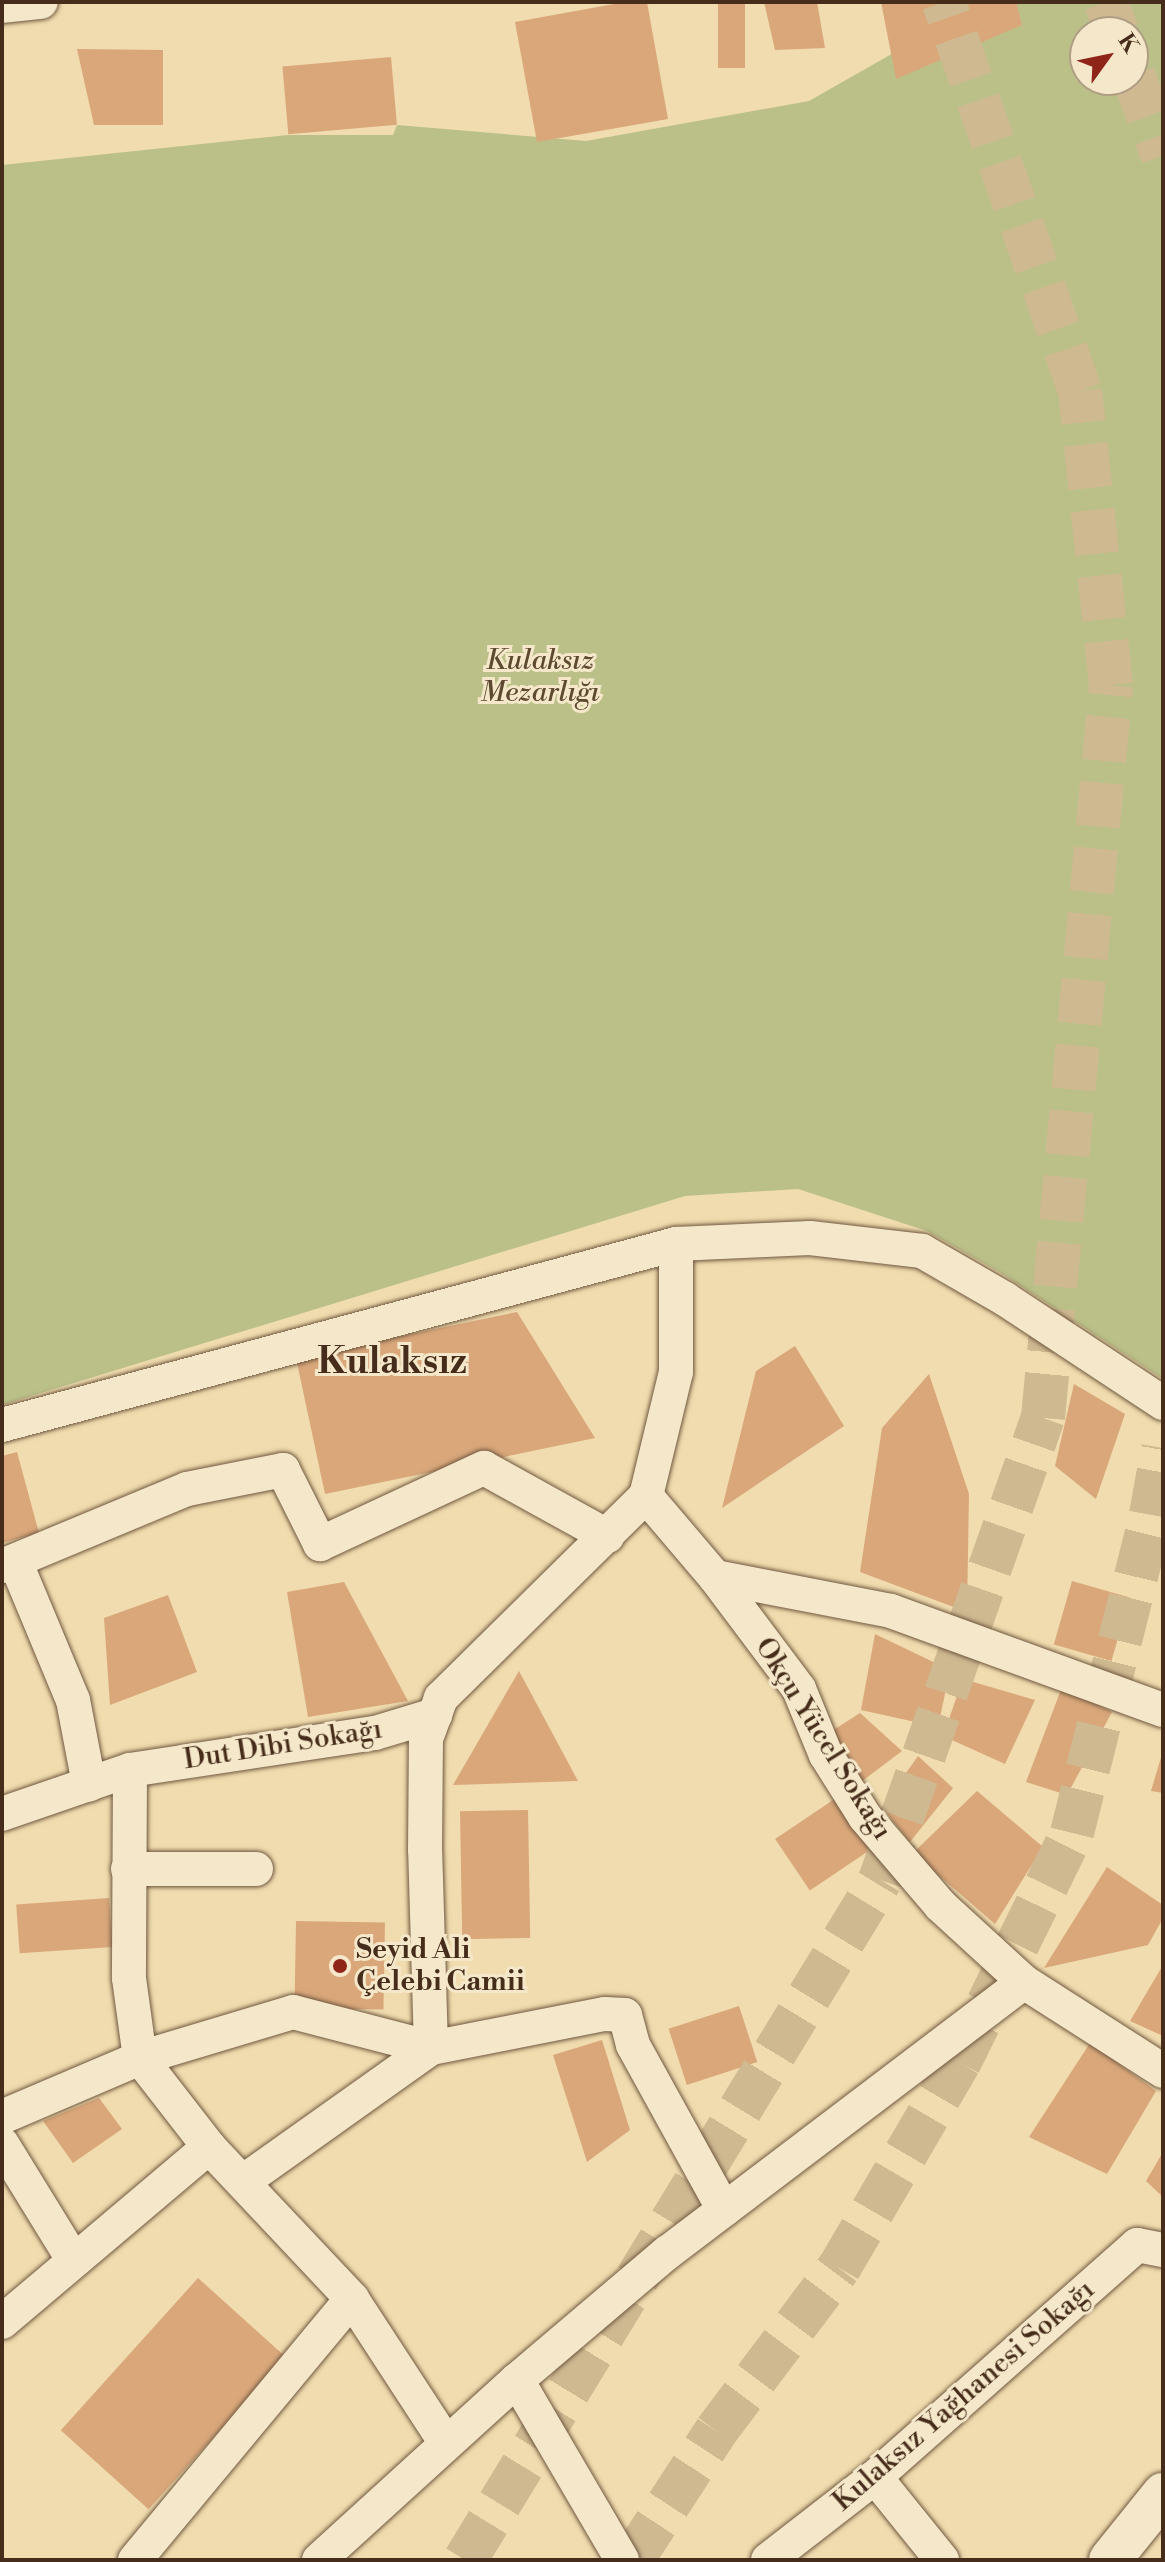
<!DOCTYPE html>
<meta charset="utf-8">
<style>
body{margin:0}
#map{position:relative;width:1165px;height:2562px;overflow:hidden;background:#f0dcae;font-family:"Libre Bodoni",serif}
div>[style]{position:absolute}
[style*='--x']{left:calc(var(--x)*1px);top:calc(var(--y)*1px);width:calc(var(--w)*1px);rotate:calc(var(--a)*1deg)}
.green>*{inset:0;background:#bbc089}
.building>*{inset:0;background:#d9a77a;transform-origin:0 0}
.primary-tunnel>*{height:44px;margin-top:-22px;transform-origin:0;background:repeating-linear-gradient(90deg,#ceb991 0 44px,transparent 0 66px)}
.roads{filter:drop-shadow(0 0 2px #705840) drop-shadow(0 0 2px #705840)}
.minor>*{height:34px;margin:-17px;padding:0 17px;transform-origin:17px;border-radius:17px;background:#f5e8ca}
.tertiary>*{height:42px;margin:-21px;padding:0 21px;transform-origin:21px;border-radius:21px;background:#f5e8ca}
.dots>*{width:22px;height:22px;translate:-50% -50%;box-sizing:border-box;border:4px solid #f5e8ca;border-radius:50%}
span{translate:-50% -50%;white-space:nowrap;text-align:center;line-height:1.15;-webkit-text-stroke:6px #f5e8ca;paint-order:stroke}
.park-label{font-size:28px;color:#5d4a31;font-style:italic}
.street-label{font-size:28px;color:#462c1b}
.poi-label{font-size:28px;color:#462c1b;font-weight:700}
.left{translate:0 -50%;text-align:left}
.district-label{font-size:36px;color:#462c1b;font-weight:700}
.frame{position:absolute;inset:0;border:4px solid #462c1b;pointer-events:none}
.north{position:absolute;left:1069px;top:16px;width:80px;height:80px;box-sizing:border-box;background:#f5e8ca;border:2px solid #af9d84;border-radius:50%;rotate:57deg;font-size:22px;font-weight:700;line-height:32px;text-align:center;color:#462c1b}
.north::after{content:'';display:block;margin:auto;width:28px;height:36px;background:#8f2418;clip-path:polygon(50% 0,100% 100%,50% 72%,0 100%)}
</style>
<div id="map">
<div class="green">
<i style="clip-path:polygon(evenodd,983px 2px,1163px 2px,1163px 1379px,1001px 1273px,927px 1231px,798px 1189px,685px 1196px,2px 1405px,2px 165px,288px 135px,393px 135px,397px 125px,586px 141px,809px 101px,983px 2px,1085px 32px,1133px 32px,1133px 80px,1085px 80px,1085px 32px)"></i>
</div>
<div class="building">
<i style="clip-path:polygon(625px 2px,647px 2px,668px 119px,537px 142px,515px 22px)"></i>
<i style="left:718px;top:2px;width:27px;height:66px"></i>
<i style="clip-path:polygon(764px 2px,817px 2px,825px 48px,775px 50px)"></i>
<i style="clip-path:polygon(881px 2px,1016px 2px,1022px 25px,896px 79px)"></i>
<i style="clip-path:polygon(77px 49px,163px 50px,163px 125px,94px 125px)"></i>
<i style="left:391px;top:57px;width:68px;height:109px;rotate:85deg"></i>
<i style="clip-path:polygon(517px 1312px,595px 1438px,325px 1494px,296px 1358px)"></i>
<i style="clip-path:polygon(795px 1346px,844px 1426px,722px 1508px,756px 1371px)"></i>
<i style="clip-path:polygon(929px 1374px,969px 1494px,967px 1612px,860px 1572px,882px 1428px)"></i>
<i style="clip-path:polygon(1074px 1384px,1125px 1414px,1096px 1499px,1055px 1466px)"></i>
<i style="clip-path:polygon(17px 1452px,39px 1533px,2px 1543px,2px 1456px)"></i>
<i style="left:1072px;top:1581px;width:60px;height:66px;rotate:16deg"></i>
<i style="clip-path:polygon(344px 1582px,408px 1701px,308px 1717px,287px 1592px)"></i>
<i style="clip-path:polygon(168px 1595px,197px 1672px,110px 1705px,104px 1618px)"></i>
<i style="clip-path:polygon(875px 1634px,950px 1670px,938px 1727px,861px 1710px)"></i>
<i style="clip-path:polygon(519px 1671px,578px 1781px,453px 1785px)"></i>
<i style="clip-path:polygon(963px 1679px,1035px 1700px,1005px 1764px,943px 1736px)"></i>
<i style="clip-path:polygon(1062px 1687px,1112px 1712px,1067px 1795px,1026px 1782px)"></i>
<i style="clip-path:polygon(860px 1713px,902px 1751px,861px 1782px,829px 1733px)"></i>
<i style="clip-path:polygon(1162px 1754px,1163px 1754px,1163px 1793px,1151px 1791px)"></i>
<i style="clip-path:polygon(918px 1756px,953px 1788px,910px 1842px,882px 1807px)"></i>
<i style="clip-path:polygon(977px 1791px,1043px 1847px,995px 1924px,913px 1853px)"></i>
<i style="left:839px;top:1796px;width:62px;height:77px;rotate:56deg"></i>
<i style="left:528px;top:1810px;width:128px;height:68px;rotate:89deg"></i>
<i style="clip-path:polygon(1107px 1867px,1163px 1905px,1163px 1918px,1148px 1945px,1044px 1968px)"></i>
<i style="left:109px;top:1898px;width:49px;height:93px;rotate:86deg"></i>
<i style="left:296px;top:1921px;width:89px;height:87px;rotate:1deg"></i>
<i style="clip-path:polygon(1163px 1965px,1163px 2036px,1130px 2021px)"></i>
<i style="left:739px;top:2006px;width:59px;height:74px;rotate:72deg"></i>
<i style="clip-path:polygon(602px 2040px,630px 2130px,587px 2162px,553px 2055px)"></i>
<i style="clip-path:polygon(1090px 2043px,1156px 2091px,1107px 2174px,1029px 2137px)"></i>
<i style="clip-path:polygon(99px 2098px,122px 2129px,73px 2163px,43px 2121px)"></i>
<i style="clip-path:polygon(1163px 2152px,1163px 2197px,1146px 2181px)"></i>
<i style="left:198px;top:2278px;width:118px;height:205px;rotate:42deg"></i>
</div>
<div class="primary-tunnel">
<i style="--x:1106;--y:2;--w:32;--a:70"></i>
<i style="--x:1133;--y:75;--w:86;--a:69.7"></i>
<i style="--x:465;--y:2560;--w:797;--a:-58.6"></i>
<i style="--x:880;--y:1880;--w:490;--a:-70.6"></i>
<i style="--x:1043;--y:1418;--w:736;--a:-84.7"></i>
<i style="--x:1111;--y:685;--w:296;--a:-96"></i>
<i style="--x:1080;--y:391;--w:412;--a:-109.3"></i>
<i style="--x:632;--y:2560;--w:154;--a:-56.9"></i>
<i style="--x:716;--y:2431;--w:204;--a:-53"></i>
<i style="--x:839;--y:2268;--w:238;--a:-59.7"></i>
<i style="--x:959;--y:2063;--w:256;--a:-63.8"></i>
<i style="--x:1072;--y:1833;--w:328;--a:-76"></i>
<i style="--x:1151;--y:1515;--w:68;--a:-79.8"></i>
</div>
<div class="roads">
<div class="minor">
<i style="--x:2;--y:6;--w:39;--a:-6"></i>
<i style="--x:2;--y:1425;--w:698;--a:-15.03"></i>
<i style="--x:676;--y:1244;--w:134;--a:-2.6"></i>
<i style="--x:810;--y:1238;--w:113;--a:6.6"></i>
<i style="--x:922;--y:1251;--w:96;--a:30"></i>
<i style="--x:1005;--y:1299;--w:189;--a:33.4"></i>
<i style="--x:646;--y:1496;--w:106;--a:49.6"></i>
<i style="--x:715;--y:1577;--w:140;--a:53.1"></i>
<i style="--x:799;--y:1689;--w:71;--a:67.8"></i>
<i style="--x:826;--y:1755;--w:73;--a:57.8"></i>
<i style="--x:865;--y:1817;--w:117;--a:49.5"></i>
<i style="--x:941;--y:1906;--w:113;--a:42.5"></i>
<i style="--x:1024;--y:1982;--w:165;--a:32.6"></i>
<i style="--x:15;--y:1561;--w:151;--a:67.4"></i>
<i style="--x:73;--y:1700;--w:86;--a:79.2"></i>
<i style="--x:2;--y:1566;--w:200;--a:-22.6"></i>
<i style="--x:187;--y:1489;--w:98;--a:-11.2"></i>
<i style="--x:283;--y:1470;--w:83;--a:63.4"></i>
<i style="--x:320;--y:1544;--w:181;--a:-24.9"></i>
<i style="--x:484;--y:1468;--w:141;--a:28.9"></i>
<i style="--x:715;--y:1577;--w:179;--a:10.9"></i>
<i style="--x:891;--y:1611;--w:289;--a:20"></i>
<i style="--x:130;--y:1770;--w:208;--a:90.3"></i>
<i style="--x:129;--y:1978;--w:81;--a:82.2"></i>
<i style="--x:140;--y:2058;--w:113;--a:52.2"></i>
<i style="--x:209;--y:2147;--w:209;--a:46.7"></i>
<i style="--x:352;--y:2299;--w:172;--a:56.9"></i>
<i style="--x:2;--y:1814;--w:135;--a:-19"></i>
<i style="--x:130;--y:1770;--w:248;--a:-8.6"></i>
<i style="--x:375;--y:1733;--w:63;--a:-16.7"></i>
<i style="--x:128;--y:1869;--w:128;--a:0"></i>
<i style="--x:431;--y:2048;--w:198;--a:-91.7"></i>
<i style="--x:425;--y:1850;--w:111;--a:-89.5"></i>
<i style="--x:426;--y:1739;--w:44;--a:-69.9"></i>
<i style="--x:441;--y:1698;--w:288;--a:-44.6"></i>
<i style="--x:646;--y:1496;--w:128;--a:-76.4"></i>
<i style="--x:676;--y:1372;--w:128;--a:-90"></i>
<i style="--x:2;--y:2117;--w:150;--a:-23.1"></i>
<i style="--x:140;--y:2058;--w:160;--a:-16.7"></i>
<i style="--x:293;--y:2012;--w:143;--a:14.6"></i>
<i style="--x:431;--y:2048;--w:177;--a:-11.1"></i>
<i style="--x:605;--y:2014;--w:20;--a:3"></i>
<i style="--x:625;--y:2015;--w:31;--a:75"></i>
<i style="--x:633;--y:2045;--w:188;--a:61.1"></i>
<i style="--x:2;--y:2144;--w:137;--a:58.4"></i>
<i style="--x:244;--y:2181;--w:229;--a:-35.4"></i>
<i style="--x:2;--y:2322;--w:271;--a:-40.2"></i>
<i style="--x:517;--y:2380;--w:208;--a:59.7"></i>
<i style="--x:875;--y:2477;--w:107;--a:51.1"></i>
<i style="--x:135;--y:2560;--w:339;--a:-50.3"></i>
<i style="--x:319;--y:2560;--w:268;--a:-42.3"></i>
<i style="--x:517;--y:2380;--w:197;--a:-40.3"></i>
<i style="--x:667;--y:2253;--w:448;--a:-37.2"></i>
<i style="--x:768;--y:2560;--w:135;--a:-37.8"></i>
<i style="--x:875;--y:2477;--w:350;--a:-41.5"></i>
<i style="--x:1137;--y:2245;--w:26;--a:11"></i>
</div>
<div class="tertiary">
<i style="--x:1110;--y:2560;--w:85;--a:-51.2"></i>
</div>
</div>
<div class="dots">
<i style="left:340px;top:1966px;background:#8f2418"></i>
</div>
<div class="park-label">
<span style="left:540px;top:677px">Kulaksız<br>Mezarlığı</span>
</div>
<div class="street-label">
<span style="left:823px;top:1739px;rotate:58deg">Okçu Yücel Sokağı</span>
<span style="left:283px;top:1745px;rotate:-9deg">Dut Dibi Sokağı</span>
<span style="left:964px;top:2396px;rotate:-41deg">Kulaksız Yağhanesi Sokağı</span>
</div>
<div class="poi-label">
<span class="left" style="left:356px;top:1966px">Seyid Ali<br>Çelebi Camii</span>
</div>
<div class="district-label">
<span style="left:392px;top:1363px">Kulaksız</span>
</div>
<div class="frame"></div>
<div class="north">K</div>
</div>
